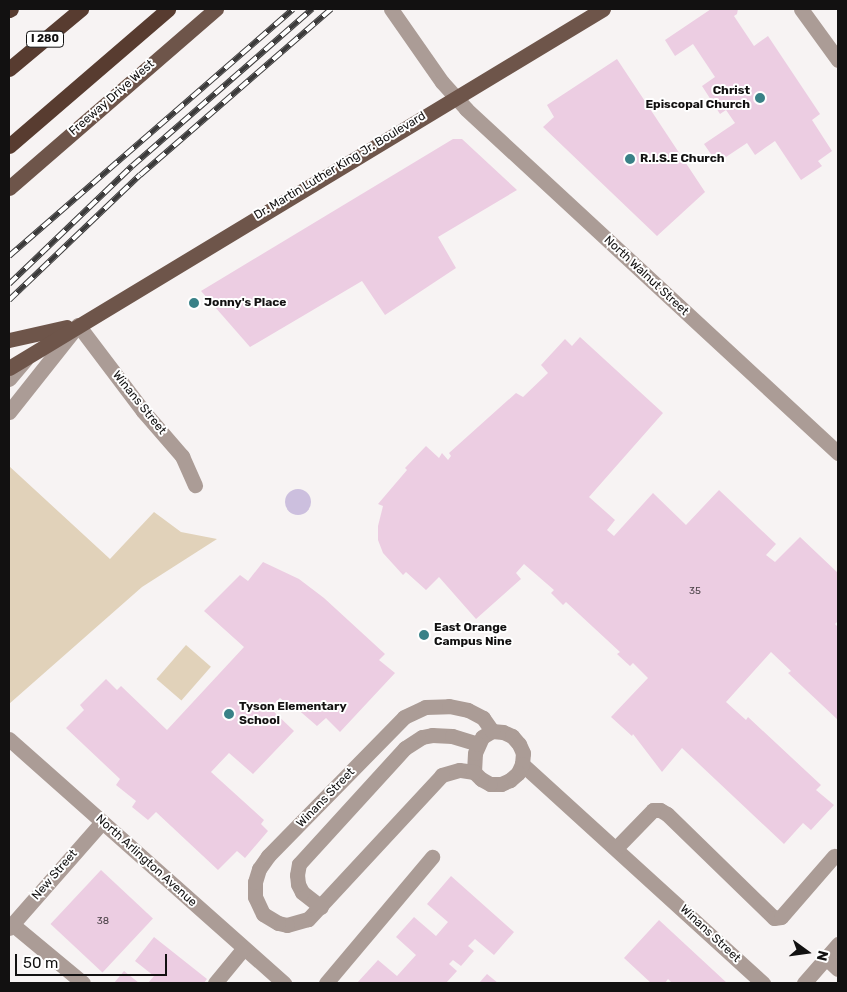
<!DOCTYPE html>
<style>
body{margin:0}
#map{position:relative;width:847px;height:992px;overflow:hidden;background:#f7f3f3;font-family:Rubik,sans-serif}
div>[style]{position:absolute}
[style*='--x']{left:calc(var(--x)*1px);top:calc(var(--y)*1px);width:calc(var(--w)*1px);rotate:calc(var(--a)*1deg)}
.green>*{inset:0;background:#e1d2ba;transform-origin:0 0}
.water>*{inset:0;background:#ccbfde}
.round{border-radius:50%}
.building>*{inset:0;background:#eccde2;transform-origin:0 0}
.minor>*{height:15px;margin:-7.5px;padding:0 7.5px;transform-origin:7.5px;border-radius:7.5px;background:#ab9c96}
.major>*{height:15px;margin:-7.5px;padding:0 7.5px;transform-origin:7.5px;border-radius:7.5px;background:#6e554a}
.highway>*{height:15px;margin:-7.5px;padding:0 7.5px;transform-origin:7.5px;border-radius:7.5px;background:#583c30}
.rail>*{height:5.5px;margin-top:-2.75px;transform-origin:0;background:repeating-linear-gradient(90deg,#fff 0 11px,#3b3a3a 0 22px);box-sizing:border-box;border-block:1px solid #3b3a3a}
.dots>*{width:14px;height:14px;translate:-50% -50%;box-sizing:border-box;border:2px solid #fff;border-radius:50%}
span{translate:-50% -50%;white-space:nowrap;text-align:center;line-height:1.15;-webkit-text-stroke:4px #fff;paint-order:stroke}
.number-label{font-size:10px;color:#484045}
.number-label span{-webkit-text-stroke-width:0}
.shield-label span{padding:1px 4px;background:#fff;border:1px solid;border-radius:4px;-webkit-text-stroke-width:0}
.shield-label{font-size:11px;color:#121111;font-weight:700}
.poi-label{font-size:12px;color:#121111;font-weight:700}
.right{translate:-100% -50%;text-align:right}
.left{translate:0 -50%;text-align:left}
.street-label{font-size:12px;color:#121111}
.frame{position:absolute;inset:0;border:10px solid #121111;pointer-events:none}
.north{position:absolute;left:782px;top:927px;width:50px;height:50px;-webkit-text-stroke:4px #fff;paint-order:stroke;rotate:104deg;font-size:14px;font-weight:700;line-height:20px;text-align:center;color:#121111}
.north::after{content:'';display:block;margin:auto;width:18px;height:22px;background:#121111;clip-path:polygon(50% 0,100% 100%,50% 72%,0 100%)}
.scale{position:absolute;left:15px;top:954px;width:152px;height:22px;box-sizing:border-box;border:2px solid #121111;border-top:0;padding-left:6px;font-size:15px;line-height:18px;white-space:nowrap;color:#121111;-webkit-text-stroke:4px #fff;paint-order:stroke}
</style>
<div id="map">
<div class="green">
<i style="clip-path:polygon(9px 466px,110px 559px,154px 512px,181px 532px,217px 539px,142px 587px,9px 704px)"></i>
<i style="left:186px;top:645px;width:33px;height:45px;rotate:41deg"></i>
</div>
<div class="water">
<i class="round" style="left:285px;top:489px;width:26px;height:26px"></i>
</div>
<div class="building">
<i style="clip-path:polygon(711px 9px,738px 9px,737px 14px,734px 16px,754px 46px,768px 36px,820px 114px,812px 120px,832px 151px,818px 161px,822px 166px,801px 180px,775px 141px,755px 155px,747px 143px,717px 163px,704px 144px,735px 123px,726px 110px,720px 114px,702px 86px,715px 77px,693px 44px,675px 56px,665px 40px)"></i>
<i style="clip-path:polygon(617px 59px,705px 192px,657px 236px,543px 127px,554px 117px,547px 105px)"></i>
<i style="clip-path:polygon(453px 139px,462px 139px,517px 190px,438px 237px,456px 268px,385px 315px,362px 281px,250px 347px,201px 291px)"></i>
<i style="clip-path:polygon(580px 337px,663px 413px,589px 497px,615px 520px,607px 530px,614px 536px,653px 493px,686px 525px,719px 490px,776px 544px,766px 555px,775px 562px,800px 537px,838px 573px,838px 621px,835px 624px,838px 627px,838px 720px,788px 673px,791px 671px,771px 652px,726px 702px,746px 720px,748px 717px,821px 785px,816px 790px,834px 805px,811px 830px,803px 823px,784px 844px,682px 748px,662px 772px,633px 734px,632px 736px,611px 717px,648px 678px,633px 663px,630px 666px,617px 654px,620px 652px,566px 602px,563px 605px,551px 593px,554px 590px,524px 564px,516px 573px,521px 579px,476px 619px,439px 577px,426px 590px,406px 572px,403px 575px,383px 553px,378px 540px,378px 526px,383px 506px,378px 504px,407px 470px,405px 468px,426px 446px,439px 458px,442px 453px,448px 460px,451px 456px,449px 453px,516px 393px,523px 397px,548px 373px,541px 365px,565px 339px,572px 346px)"></i>
<i style="clip-path:polygon(263px 562px,299px 579px,324px 598px,385px 654px,379px 660px,395px 673px,340px 732px,326px 718px,317px 726px,287px 700px,285px 702px,280px 698px,270px 708px,294px 731px,253px 774px,229px 753px,211px 772px,264px 820px,261px 824px,268px 831px,245px 858px,237px 851px,218px 870px,156px 812px,148px 820px,132px 807px,136px 801px,116px 785px,120px 779px,66px 728px,84px 710px,80px 705px,106px 679px,117px 690px,121px 686px,167px 730px,244px 647px,204px 611px,240px 575px,248px 581px)"></i>
<i style="left:101px;top:870px;width:71px;height:74px;rotate:43deg"></i>
<i style="clip-path:polygon(451px 876px,514px 932px,494px 955px,475px 939px,468px 946px,474px 951px,461px 966px,453px 960px,449px 964px,457px 971px,446px 983px,357px 983px,378px 960px,397px 976px,416px 955px,396px 937px,414px 917px,436px 936px,448px 922px,427px 904px)"></i>
<i style="clip-path:polygon(659px 920px,727px 983px,672px 983px,668px 979px,665px 983px,651px 983px,624px 958px)"></i>
<i style="clip-path:polygon(154px 937px,207px 979px,204px 983px,148px 983px,154px 976px,135px 961px)"></i>
<i style="clip-path:polygon(124px 971px,139px 983px,114px 983px)"></i>
<i style="clip-path:polygon(487px 974px,498px 983px,479px 983px)"></i>
</div>
<div class="minor">
<i style="--x:391;--y:9;--w:89;--a:55.1"></i>
<i style="--x:442;--y:82;--w:36;--a:48"></i>
<i style="--x:466;--y:109;--w:507;--a:42.76"></i>
<i style="--x:801;--y:9;--w:63;--a:54"></i>
<i style="--x:9;--y:379;--w:26;--a:-50"></i>
<i style="--x:9;--y:412;--w:111;--a:-51.6"></i>
<i style="--x:78;--y:325;--w:108;--a:52.9"></i>
<i style="--x:143;--y:411;--w:60;--a:49.1"></i>
<i style="--x:182;--y:456;--w:32;--a:66"></i>
<i style="--x:9;--y:739;--w:368;--a:41.6"></i>
<i style="--x:522;--y:764;--w:326;--a:42.3"></i>
<i style="--x:474;--y:772;--w:19;--a:-87"></i>
<i style="--x:475;--y:753;--w:17;--a:-66"></i>
<i style="--x:482;--y:737;--w:12;--a:-31"></i>
<i style="--x:492;--y:731;--w:11;--a:5"></i>
<i style="--x:503;--y:732;--w:10;--a:24"></i>
<i style="--x:512;--y:736;--w:11;--a:49"></i>
<i style="--x:519;--y:744;--w:10;--a:66"></i>
<i style="--x:523;--y:753;--w:11;--a:95"></i>
<i style="--x:522;--y:764;--w:10;--a:114"></i>
<i style="--x:518;--y:773;--w:11;--a:139"></i>
<i style="--x:510;--y:780;--w:10;--a:156"></i>
<i style="--x:501;--y:784;--w:11;--a:180"></i>
<i style="--x:490;--y:784;--w:10;--a:-151"></i>
<i style="--x:481;--y:779;--w:10;--a:-135"></i>
<i style="--x:474;--y:772;--w:15;--a:-172"></i>
<i style="--x:459;--y:770;--w:18;--a:164"></i>
<i style="--x:442;--y:775;--w:197;--a:132.9"></i>
<i style="--x:308;--y:919;--w:22;--a:164"></i>
<i style="--x:287;--y:925;--w:9;--a:-167"></i>
<i style="--x:278;--y:923;--w:17;--a:-149"></i>
<i style="--x:263;--y:914;--w:19;--a:-115"></i>
<i style="--x:255;--y:897;--w:15;--a:-90"></i>
<i style="--x:255;--y:882;--w:14;--a:-73"></i>
<i style="--x:259;--y:869;--w:16;--a:-55"></i>
<i style="--x:268;--y:856;--w:194;--a:-45.6"></i>
<i style="--x:404;--y:717;--w:23;--a:-25"></i>
<i style="--x:425;--y:707;--w:24;--a:-2"></i>
<i style="--x:449;--y:706;--w:19;--a:12"></i>
<i style="--x:468;--y:710;--w:17;--a:28"></i>
<i style="--x:483;--y:718;--w:16;--a:55"></i>
<i style="--x:616;--y:848;--w:53;--a:-45.8"></i>
<i style="--x:653;--y:810;--w:7;--a:0"></i>
<i style="--x:660;--y:810;--w:8;--a:30"></i>
<i style="--x:667;--y:814;--w:149;--a:44.2"></i>
<i style="--x:774;--y:918;--w:7;--a:-8"></i>
<i style="--x:781;--y:917;--w:81;--a:-49"></i>
<i style="--x:321;--y:907;--w:24;--a:-142"></i>
<i style="--x:302;--y:892;--w:9;--a:-117"></i>
<i style="--x:298;--y:884;--w:9;--a:-96"></i>
<i style="--x:297;--y:875;--w:11;--a:-80"></i>
<i style="--x:299;--y:864;--w:157;--a:-47.6"></i>
<i style="--x:405;--y:748;--w:20;--a:-33"></i>
<i style="--x:422;--y:737;--w:10;--a:-11"></i>
<i style="--x:432;--y:735;--w:20;--a:3"></i>
<i style="--x:452;--y:736;--w:27;--a:17"></i>
<i style="--x:12;--y:924;--w:92;--a:39.7"></i>
<i style="--x:9;--y:928;--w:141;--a:-48.7"></i>
<i style="--x:826;--y:958;--w:16;--a:43"></i>
<i style="--x:215;--y:983;--w:45;--a:-50.4"></i>
<i style="--x:326;--y:983;--w:165;--a:-49.9"></i>
<i style="--x:804;--y:983;--w:52;--a:-48.9"></i>
</div>
<div class="major">
<i style="--x:9;--y:188;--w:274;--a:-40.9"></i>
<i style="--x:9;--y:340;--w:59;--a:-12.6"></i>
<i style="--x:9;--y:368;--w:694;--a:-31.15"></i>
</div>
<div class="highway">
<i style="--x:9;--y:10;--w:2;--a:-27"></i>
<i style="--x:9;--y:69;--w:94;--a:-39.8"></i>
<i style="--x:9;--y:146;--w:210;--a:-40.7"></i>
</div>
<div class="rail">
<i style="--x:9;--y:256;--w:376;--a:-41"></i>
<i style="--x:9;--y:284;--w:170;--a:-43.8"></i>
<i style="--x:132;--y:166;--w:239;--a:-41.1"></i>
<i style="--x:9;--y:300;--w:181;--a:-43.7"></i>
<i style="--x:140;--y:175;--w:253;--a:-41"></i>
</div>
<div class="dots">
<i style="left:760px;top:98px;background:#398187"></i>
<i style="left:630px;top:159px;background:#398187"></i>
<i style="left:194px;top:303px;background:#398187"></i>
<i style="left:424px;top:635px;background:#398187"></i>
<i style="left:229px;top:714px;background:#398187"></i>
</div>
<div class="number-label">
<span style="left:695px;top:592px">35</span>
<span style="left:103px;top:922px">38</span>
</div>
<div class="shield-label">
<span style="left:45px;top:39px">I 280</span>
</div>
<div class="poi-label">
<span class="right" style="left:750px;top:98px">Christ<br>Episcopal Church</span>
<span class="left" style="left:640px;top:159px">R.I.S.E Church</span>
<span class="left" style="left:204px;top:303px">Jonny's Place</span>
<span class="left" style="left:434px;top:635px">East Orange<br>Campus Nine</span>
<span class="left" style="left:239px;top:714px">Tyson Elementary<br>School</span>
</div>
<div class="street-label">
<span style="left:112px;top:98px;rotate:-41deg">Freeway Drive West</span>
<span style="left:340px;top:166px;rotate:-31deg">Dr. Martin Luther King Jr. Boulevard</span>
<span style="left:646px;top:276px;rotate:43deg">North Walnut Street</span>
<span style="left:139px;top:403px;rotate:51deg">Winans Street</span>
<span style="left:326px;top:798px;rotate:-46deg">Winans Street</span>
<span style="left:146px;top:861px;rotate:42deg">North Arlington Avenue</span>
<span style="left:55px;top:875px;rotate:-49deg">New Street</span>
<span style="left:710px;top:934px;rotate:43deg">Winans Street</span>
</div>
<div class="frame"></div>
<div class="north">N</div>
<div class="scale">50 m</div>
</div>
